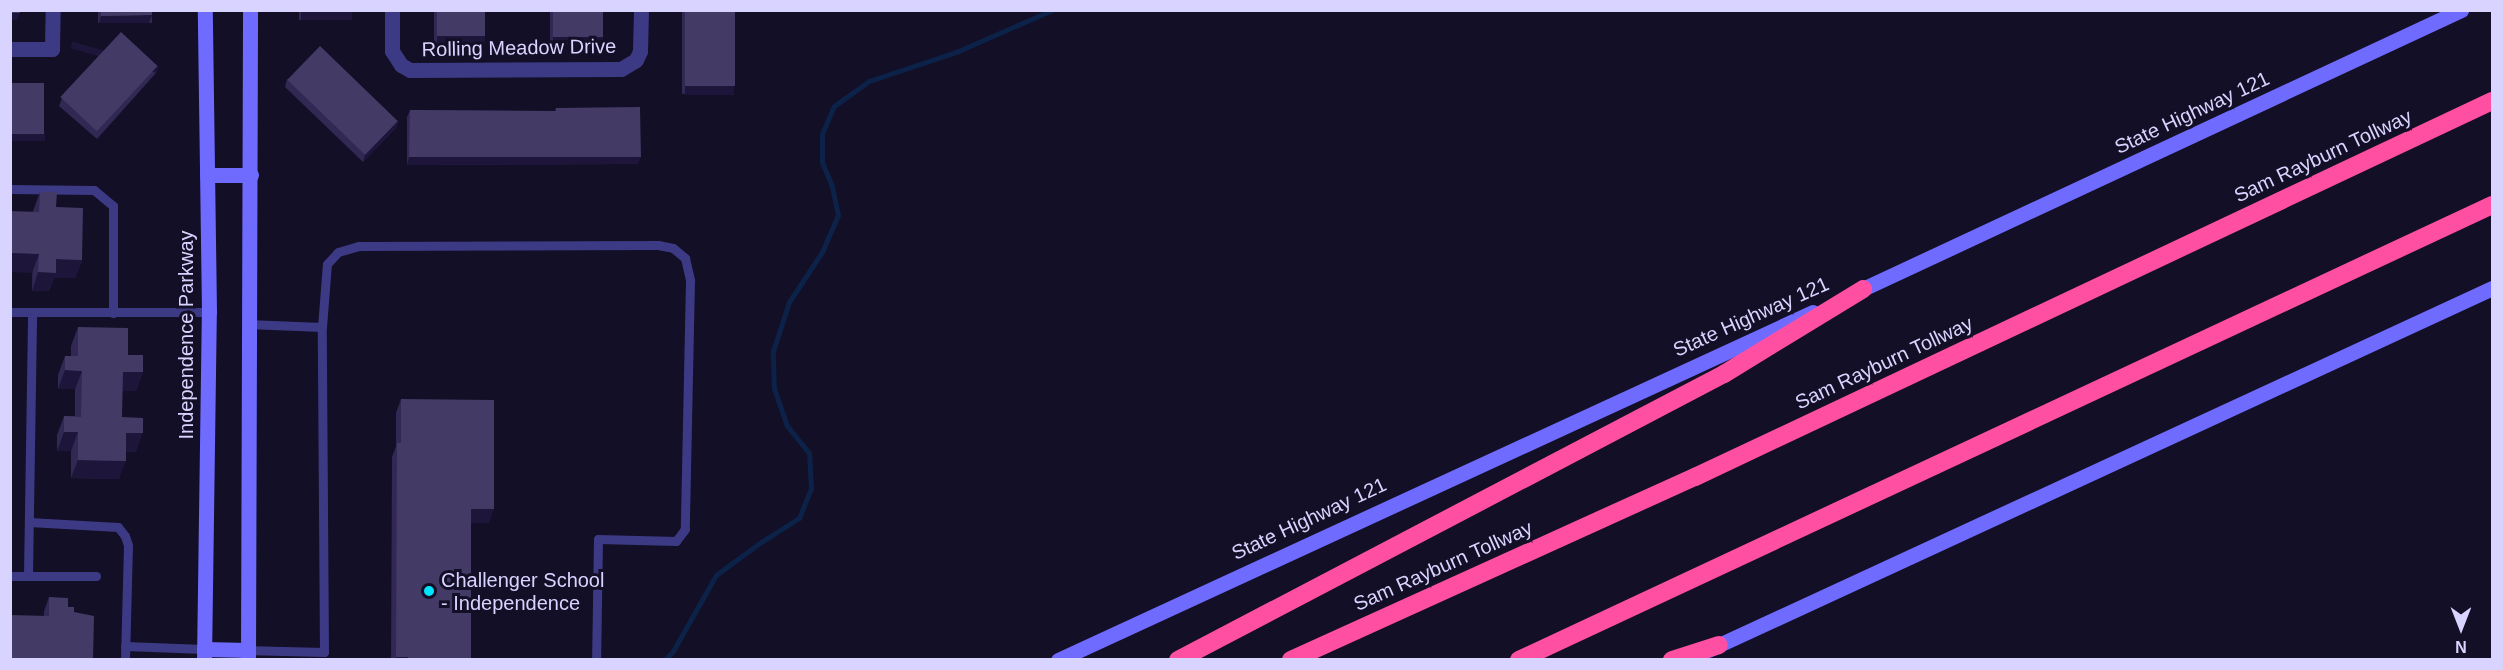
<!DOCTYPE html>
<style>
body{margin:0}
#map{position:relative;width:2503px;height:670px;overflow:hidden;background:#130f26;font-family:Helvetica,sans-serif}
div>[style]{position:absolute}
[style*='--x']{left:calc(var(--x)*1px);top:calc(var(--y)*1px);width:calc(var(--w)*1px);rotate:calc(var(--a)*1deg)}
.stream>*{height:5px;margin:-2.5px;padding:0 2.5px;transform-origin:2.5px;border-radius:2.5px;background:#0c2248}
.service>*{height:9px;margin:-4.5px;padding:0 4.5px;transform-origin:4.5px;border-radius:4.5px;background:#3d3a85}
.minor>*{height:15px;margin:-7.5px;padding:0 7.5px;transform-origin:7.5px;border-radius:7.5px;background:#3d3a85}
.secondary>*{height:15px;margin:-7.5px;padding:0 7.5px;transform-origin:7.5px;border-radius:7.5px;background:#6f6bff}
.motorway>*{height:18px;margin:-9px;padding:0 9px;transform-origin:9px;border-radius:9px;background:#ff4fa3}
.wall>*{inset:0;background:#312854;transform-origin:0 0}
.shaded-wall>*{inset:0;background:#1d163a;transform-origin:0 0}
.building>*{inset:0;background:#433a66;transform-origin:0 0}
.dots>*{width:16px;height:16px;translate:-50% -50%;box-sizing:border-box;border:3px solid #130f26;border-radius:50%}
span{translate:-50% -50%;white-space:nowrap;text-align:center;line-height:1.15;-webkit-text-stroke:6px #130f26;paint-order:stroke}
.street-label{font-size:20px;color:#d9d4ff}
.poi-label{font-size:20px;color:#d9d4ff}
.left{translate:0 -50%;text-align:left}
.frame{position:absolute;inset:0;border:12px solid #d9d4ff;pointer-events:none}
.north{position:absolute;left:2431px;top:598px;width:60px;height:60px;-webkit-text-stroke:4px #130f26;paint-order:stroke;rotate:180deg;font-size:16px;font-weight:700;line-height:24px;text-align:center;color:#d9d4ff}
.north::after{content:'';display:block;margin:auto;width:21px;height:27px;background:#d9d4ff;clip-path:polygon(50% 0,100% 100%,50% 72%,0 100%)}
</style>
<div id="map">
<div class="stream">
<i style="--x:665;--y:660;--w:12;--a:-48"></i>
<i style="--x:673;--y:651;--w:87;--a:-60.5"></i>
<i style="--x:716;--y:575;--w:52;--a:-36.4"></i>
<i style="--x:758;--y:544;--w:49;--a:-32.4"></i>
<i style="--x:799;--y:518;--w:31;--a:-68"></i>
<i style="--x:811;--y:489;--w:36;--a:-93"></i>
<i style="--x:809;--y:453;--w:35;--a:-129"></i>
<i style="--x:787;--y:426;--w:39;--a:-109"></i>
<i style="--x:774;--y:389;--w:38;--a:-92"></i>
<i style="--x:773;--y:351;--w:52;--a:-71.9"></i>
<i style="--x:789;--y:302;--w:60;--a:-56.6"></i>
<i style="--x:822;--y:252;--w:40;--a:-66.6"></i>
<i style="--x:838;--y:215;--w:30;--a:-102"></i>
<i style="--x:832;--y:186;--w:26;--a:-113"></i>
<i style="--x:822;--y:162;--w:28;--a:-90"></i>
<i style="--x:822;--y:134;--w:30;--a:-67"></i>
<i style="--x:834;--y:106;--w:43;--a:-35.5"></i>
<i style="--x:869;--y:81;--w:92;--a:-18.4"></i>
<i style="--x:956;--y:52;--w:105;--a:-23.6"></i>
</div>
<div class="service">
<i style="--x:10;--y:189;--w:84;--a:0.7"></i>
<i style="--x:94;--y:190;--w:25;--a:40"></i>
<i style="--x:113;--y:206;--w:107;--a:90"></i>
<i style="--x:10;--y:312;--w:199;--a:0"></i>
<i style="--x:250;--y:324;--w:72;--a:2.4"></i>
<i style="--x:29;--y:522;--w:89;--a:3.2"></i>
<i style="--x:118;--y:527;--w:11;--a:52"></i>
<i style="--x:125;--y:536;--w:9;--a:72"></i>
<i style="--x:128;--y:545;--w:115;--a:91.5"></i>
<i style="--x:28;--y:575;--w:263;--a:-89.1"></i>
<i style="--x:10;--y:576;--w:86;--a:0"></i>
<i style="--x:125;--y:646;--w:79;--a:2.2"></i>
<i style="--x:248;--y:650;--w:76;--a:1.5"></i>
<i style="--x:324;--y:652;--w:325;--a:-90.4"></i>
<i style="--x:322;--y:327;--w:63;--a:-85.5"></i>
<i style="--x:327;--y:264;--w:16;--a:-47"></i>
<i style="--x:338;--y:252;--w:22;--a:-16"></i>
<i style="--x:359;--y:246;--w:299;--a:-0.2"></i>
<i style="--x:658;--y:245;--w:15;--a:11"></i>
<i style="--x:673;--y:248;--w:16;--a:40"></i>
<i style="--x:685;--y:258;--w:23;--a:77"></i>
<i style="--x:690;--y:280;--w:249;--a:91.2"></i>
<i style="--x:685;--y:529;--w:15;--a:127"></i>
<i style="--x:676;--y:541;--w:78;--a:-178.5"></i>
<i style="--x:598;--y:539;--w:121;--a:90.9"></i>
</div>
<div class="minor">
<i style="--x:392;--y:10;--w:41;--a:90"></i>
<i style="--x:392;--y:51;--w:17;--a:57"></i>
<i style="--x:401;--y:65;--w:10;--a:29"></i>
<i style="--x:410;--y:70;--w:211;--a:-0.3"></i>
<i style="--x:621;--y:69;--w:17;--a:-31"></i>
<i style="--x:636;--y:60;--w:10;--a:-66"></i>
<i style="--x:640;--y:51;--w:41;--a:-88.6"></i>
<i style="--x:10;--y:49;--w:42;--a:0"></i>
<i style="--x:52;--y:49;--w:39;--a:-89"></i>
</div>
<div class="secondary">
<i style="--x:207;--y:175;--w:44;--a:0"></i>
<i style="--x:1854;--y:293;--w:670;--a:-25"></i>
<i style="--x:204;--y:649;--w:44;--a:1.3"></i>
<i style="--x:1708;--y:650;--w:864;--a:-24.78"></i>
<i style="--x:204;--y:660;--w:348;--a:-89.2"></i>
<i style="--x:209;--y:312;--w:302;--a:-90.8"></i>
<i style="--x:248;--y:660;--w:650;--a:-89.82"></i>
<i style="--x:1058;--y:660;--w:831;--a:-24.75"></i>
</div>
<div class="motorway">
<i style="--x:1178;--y:660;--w:616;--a:-27.65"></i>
<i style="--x:1724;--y:374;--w:163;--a:-31.4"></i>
<i style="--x:1291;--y:660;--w:444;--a:-24.4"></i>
<i style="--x:1695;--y:477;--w:881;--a:-25.26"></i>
<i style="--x:1519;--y:660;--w:1074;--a:-25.06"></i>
<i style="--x:1672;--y:660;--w:49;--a:-17.7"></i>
</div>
<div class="wall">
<i style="left:98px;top:10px;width:54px;height:13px"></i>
<i style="left:299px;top:10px;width:53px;height:10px"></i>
<i style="left:434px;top:10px;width:51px;height:33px"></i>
<i style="clip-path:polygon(550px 10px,603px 10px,603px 37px,601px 44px,550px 44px)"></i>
<i style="clip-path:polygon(682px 10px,735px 10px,734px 86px,732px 94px,682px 94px)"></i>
<i style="clip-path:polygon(158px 66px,156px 73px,97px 139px,59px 106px,62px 98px)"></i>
<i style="clip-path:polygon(287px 79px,398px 121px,396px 128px,363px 162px,285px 87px)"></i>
<i style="clip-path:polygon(556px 108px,638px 164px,407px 165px,407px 117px,410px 110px,555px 111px)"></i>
<i style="clip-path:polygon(40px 192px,56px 207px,82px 260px,75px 278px,54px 278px,49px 291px,32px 291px,33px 211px)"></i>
<i style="clip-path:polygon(78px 327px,128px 355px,143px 372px,136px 391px,122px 391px,122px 417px,136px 452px,126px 452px,119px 479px,71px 478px,71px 451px,57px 451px,57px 435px,64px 416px,75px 416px,75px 389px,58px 389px,58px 375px,65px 356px,71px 356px,71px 346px)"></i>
<i style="clip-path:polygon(401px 399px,489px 523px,471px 523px,470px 660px,391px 660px,392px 457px,396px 446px,396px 413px)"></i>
<i style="clip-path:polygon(49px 597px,68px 607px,74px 612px,93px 660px,44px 616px,44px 611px)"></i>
</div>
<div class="shaded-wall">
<i style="left:301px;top:12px;width:51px;height:8px"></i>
<i style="clip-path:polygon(10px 13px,20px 13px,17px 20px,10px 20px)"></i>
<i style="clip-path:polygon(152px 15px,149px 23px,99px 23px,101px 16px)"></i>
<i style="left:437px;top:36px;width:48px;height:8px"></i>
<i style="left:553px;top:37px;width:50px;height:8px"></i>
<i style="left:158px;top:66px;width:7px;height:89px;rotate:106deg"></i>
<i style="left:685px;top:86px;width:49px;height:9px"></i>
<i style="clip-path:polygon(398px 121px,396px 128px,363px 162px,365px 155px)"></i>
<i style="left:10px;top:134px;width:35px;height:7px"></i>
<i style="clip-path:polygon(409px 157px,641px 157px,638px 164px,407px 165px)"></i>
<i style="clip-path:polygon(10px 253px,39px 254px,32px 273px,10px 272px)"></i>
<i style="clip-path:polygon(56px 259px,82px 260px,75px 278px,54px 278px,49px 291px,32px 291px,38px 272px)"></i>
<i style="clip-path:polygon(65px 370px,82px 371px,75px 389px,58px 389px)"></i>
<i style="clip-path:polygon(123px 372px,143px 372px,136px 391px,116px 391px)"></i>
<i style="clip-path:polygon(64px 432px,78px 432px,71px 451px,57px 451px)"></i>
<i style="clip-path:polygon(126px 433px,143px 433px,136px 452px,119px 452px)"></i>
<i style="clip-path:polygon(78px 460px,126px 461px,119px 479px,71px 478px)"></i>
<i style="clip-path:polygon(471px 509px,494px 509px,489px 523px,466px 523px)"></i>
<i style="left:396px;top:657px;width:12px;height:3px"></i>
<i style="clip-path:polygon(10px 659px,50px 659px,10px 660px)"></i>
</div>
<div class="building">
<i style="left:10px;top:10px;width:10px;height:3px"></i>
<i style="clip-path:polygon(101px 10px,152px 10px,152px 15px,101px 16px)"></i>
<i style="left:301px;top:10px;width:51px;height:2px"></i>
<i style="left:437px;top:10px;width:48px;height:26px"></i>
<i style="left:553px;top:10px;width:50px;height:27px"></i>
<i style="left:685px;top:10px;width:50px;height:76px"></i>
<i style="left:121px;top:32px;width:50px;height:89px;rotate:43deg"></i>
<i style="left:320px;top:46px;width:108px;height:47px;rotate:44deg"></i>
<i style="left:10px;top:83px;width:34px;height:51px"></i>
<i style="clip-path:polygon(640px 107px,641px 157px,409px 157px,410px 110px,556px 111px,556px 108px)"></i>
<i style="clip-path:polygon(40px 192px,57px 192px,56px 207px,83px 208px,82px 260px,56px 259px,56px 273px,38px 272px,39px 254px,10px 253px,10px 211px,39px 212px)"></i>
<i style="clip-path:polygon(78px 327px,128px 328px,128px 355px,143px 355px,143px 372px,123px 372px,122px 417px,143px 418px,143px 433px,126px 433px,126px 461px,78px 460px,78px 432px,64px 432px,64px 416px,81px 417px,82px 371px,65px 370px,65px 356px,78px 356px)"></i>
<i style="clip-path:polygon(401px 399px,494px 400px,494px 509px,471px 509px,471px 658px,463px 658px,463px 660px,408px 660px,408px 657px,396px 657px,397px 443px,401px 443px)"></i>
<i style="clip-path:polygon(49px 597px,68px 598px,68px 607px,74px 607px,74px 612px,94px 616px,93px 660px,10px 659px,10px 615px,49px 616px)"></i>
</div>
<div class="dots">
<i style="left:429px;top:591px;background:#00e5ff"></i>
</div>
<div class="street-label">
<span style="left:519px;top:48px;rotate:-1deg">Rolling Meadow Drive</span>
<span style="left:2192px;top:113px;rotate:-25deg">State Highway 121</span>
<span style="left:2323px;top:156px;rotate:-25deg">Sam Rayburn Tollway</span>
<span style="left:1751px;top:317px;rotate:-24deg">State Highway 121</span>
<span style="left:186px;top:335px;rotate:-90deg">Independence Parkway</span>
<span style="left:1884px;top:363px;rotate:-25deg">Sam Rayburn Tollway</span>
<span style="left:1309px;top:519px;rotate:-25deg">State Highway 121</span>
<span style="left:1443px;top:566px;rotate:-24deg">Sam Rayburn Tollway</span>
</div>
<div class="poi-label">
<span class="left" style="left:441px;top:592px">Challenger School<br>- Independence</span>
</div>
<div class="frame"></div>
<div class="north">N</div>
</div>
